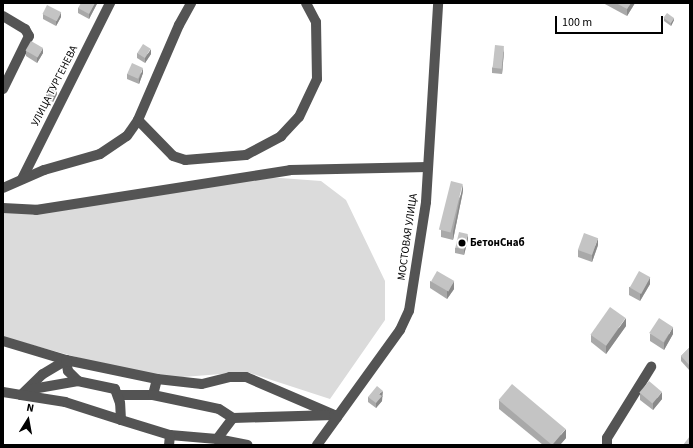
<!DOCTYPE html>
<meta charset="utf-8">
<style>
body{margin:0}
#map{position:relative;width:693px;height:448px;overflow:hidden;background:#fff;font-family:"Source Sans 3",sans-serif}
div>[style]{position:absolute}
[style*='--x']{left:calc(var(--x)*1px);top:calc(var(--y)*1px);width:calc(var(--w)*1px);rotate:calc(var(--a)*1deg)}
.green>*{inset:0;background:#dbdbdb}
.minor>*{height:10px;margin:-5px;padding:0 5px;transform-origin:5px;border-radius:5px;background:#545454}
.wall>*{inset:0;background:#a9a9a9}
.shaded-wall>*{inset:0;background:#898989}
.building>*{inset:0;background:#c4c4c4;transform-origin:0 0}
.dots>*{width:11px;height:11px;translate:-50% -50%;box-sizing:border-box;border:2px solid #fff;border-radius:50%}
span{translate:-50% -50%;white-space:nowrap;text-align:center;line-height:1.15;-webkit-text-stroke:3px #fff;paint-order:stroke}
.street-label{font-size:11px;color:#000}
.poi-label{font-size:11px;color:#000;font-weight:700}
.left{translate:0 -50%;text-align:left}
.frame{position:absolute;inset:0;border:4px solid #000;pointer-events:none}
.north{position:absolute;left:8px;top:400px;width:40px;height:40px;-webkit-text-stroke:3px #fff;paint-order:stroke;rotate:11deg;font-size:11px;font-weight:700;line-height:16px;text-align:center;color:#000}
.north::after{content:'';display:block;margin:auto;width:14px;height:18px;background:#000;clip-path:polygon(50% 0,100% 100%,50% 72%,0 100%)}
.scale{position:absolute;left:555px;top:16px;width:108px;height:18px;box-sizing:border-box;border:2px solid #000;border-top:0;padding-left:5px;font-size:12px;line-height:14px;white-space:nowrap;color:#000;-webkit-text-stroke:3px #fff;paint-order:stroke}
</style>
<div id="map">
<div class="green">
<i style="clip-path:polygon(267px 177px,321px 181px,346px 200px,385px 281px,385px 320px,330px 399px,247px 372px,157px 379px,3px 337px,3px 209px)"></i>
</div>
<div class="minor">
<i style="--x:3;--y:16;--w:26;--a:31"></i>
<i style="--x:25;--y:29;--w:8;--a:60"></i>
<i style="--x:29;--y:36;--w:59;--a:116.1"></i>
<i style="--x:138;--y:120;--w:50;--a:45.8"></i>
<i style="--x:173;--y:156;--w:13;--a:18"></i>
<i style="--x:185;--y:160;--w:61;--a:-4.7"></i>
<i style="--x:246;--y:155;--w:40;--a:-28"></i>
<i style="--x:281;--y:136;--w:26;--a:-47"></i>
<i style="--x:299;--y:117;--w:42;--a:-64.7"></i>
<i style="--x:317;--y:79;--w:57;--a:-91"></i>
<i style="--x:316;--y:22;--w:21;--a:-118"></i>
<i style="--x:22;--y:179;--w:197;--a:-63.4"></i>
<i style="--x:3;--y:188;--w:45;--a:-23.7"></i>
<i style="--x:44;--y:170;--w:58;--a:-15.9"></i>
<i style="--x:100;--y:154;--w:32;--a:-34"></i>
<i style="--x:127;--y:136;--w:19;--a:-55"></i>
<i style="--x:138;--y:120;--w:103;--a:-66.7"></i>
<i style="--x:179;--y:25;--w:25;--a:-61"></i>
<i style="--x:3;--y:208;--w:33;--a:3"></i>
<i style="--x:36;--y:210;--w:257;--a:-8.9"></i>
<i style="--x:290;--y:170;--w:138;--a:-1.2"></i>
<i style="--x:3;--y:341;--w:66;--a:16.8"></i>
<i style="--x:66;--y:360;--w:93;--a:11.8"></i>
<i style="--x:157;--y:379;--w:16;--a:104"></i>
<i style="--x:153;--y:395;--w:35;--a:180"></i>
<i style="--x:157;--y:379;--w:45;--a:6.3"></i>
<i style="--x:202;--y:384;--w:29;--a:-14"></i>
<i style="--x:230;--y:377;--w:16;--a:0"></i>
<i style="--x:246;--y:377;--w:94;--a:23.3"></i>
<i style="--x:3;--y:392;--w:18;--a:9"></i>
<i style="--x:21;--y:395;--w:30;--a:-44"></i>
<i style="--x:43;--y:374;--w:27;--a:-31"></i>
<i style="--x:66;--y:360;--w:11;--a:80"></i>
<i style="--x:68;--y:371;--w:14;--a:45"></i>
<i style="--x:78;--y:381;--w:52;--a:170"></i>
<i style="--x:21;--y:395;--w:45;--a:9"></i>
<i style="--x:65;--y:402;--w:59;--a:17.8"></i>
<i style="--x:121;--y:420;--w:17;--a:-93"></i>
<i style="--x:120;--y:403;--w:15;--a:-110"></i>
<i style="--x:115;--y:389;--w:38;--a:-168"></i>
<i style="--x:153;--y:395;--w:67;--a:12"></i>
<i style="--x:219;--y:409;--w:17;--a:33"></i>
<i style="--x:121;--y:420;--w:51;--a:17"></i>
<i style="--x:170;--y:435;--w:47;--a:4.9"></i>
<i style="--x:217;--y:439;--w:26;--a:-53"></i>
<i style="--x:233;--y:418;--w:101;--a:-1.7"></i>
<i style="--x:334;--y:415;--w:4;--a:45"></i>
<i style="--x:217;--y:439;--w:31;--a:11"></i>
<i style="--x:169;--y:445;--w:10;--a:-84"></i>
<i style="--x:317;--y:445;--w:142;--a:-54.2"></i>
<i style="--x:400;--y:330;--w:21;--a:-65"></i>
<i style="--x:409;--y:311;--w:110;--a:-81.1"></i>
<i style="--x:426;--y:202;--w:199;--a:-86.5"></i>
<i style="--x:607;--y:445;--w:7;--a:-90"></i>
<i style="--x:607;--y:438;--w:84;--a:-58.2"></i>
</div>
<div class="wall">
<i style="clip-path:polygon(97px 3px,89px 19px,78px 13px,78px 8px)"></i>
<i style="clip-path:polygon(603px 3px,635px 3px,627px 16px)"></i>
<i style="clip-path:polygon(43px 14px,61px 17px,56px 26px,43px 19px)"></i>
<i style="clip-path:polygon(664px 18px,674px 20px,671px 26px,664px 21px)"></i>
<i style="clip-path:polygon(26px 51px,43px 53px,37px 63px,26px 56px)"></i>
<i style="clip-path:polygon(504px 51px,502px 74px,492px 73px,492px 68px)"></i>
<i style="clip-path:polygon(137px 53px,151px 54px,145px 63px,137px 58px)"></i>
<i style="clip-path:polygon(143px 73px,139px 84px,127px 79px,127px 74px)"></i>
<i style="clip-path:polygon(46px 93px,57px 94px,53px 102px,46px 98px)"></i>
<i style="clip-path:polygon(463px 191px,453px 240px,441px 237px,441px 230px)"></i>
<i style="clip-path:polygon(468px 239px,464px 255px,455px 253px,455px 248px)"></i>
<i style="clip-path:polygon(598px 245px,592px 262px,578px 257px,578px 250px)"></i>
<i style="clip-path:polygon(430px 281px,454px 289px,447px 299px,430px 288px)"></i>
<i style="clip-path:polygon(650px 284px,640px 301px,629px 295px,629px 287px)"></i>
<i style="clip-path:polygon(626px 326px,606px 354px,591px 342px,591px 335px)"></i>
<i style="clip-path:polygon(650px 334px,673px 334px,664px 350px,650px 341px)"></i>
<i style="clip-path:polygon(690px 347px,690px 371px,681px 361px,681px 356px)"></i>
<i style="clip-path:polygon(640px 393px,662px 399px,653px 410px,640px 400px)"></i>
<i style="clip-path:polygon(382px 396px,382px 401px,376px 408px,368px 402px,368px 397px,383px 396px)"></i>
<i style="clip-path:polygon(499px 400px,566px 438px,560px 445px,543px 445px,499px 409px)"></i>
</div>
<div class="shaded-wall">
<i style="clip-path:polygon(95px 3px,97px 3px,97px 4px,89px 19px,89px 14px)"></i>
<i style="clip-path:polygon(631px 3px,635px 3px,627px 16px,627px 9px)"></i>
<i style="clip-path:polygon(61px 12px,61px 17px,56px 26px,56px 21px)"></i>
<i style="clip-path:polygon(674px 18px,674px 20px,671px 26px,671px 23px)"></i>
<i style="clip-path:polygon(504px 46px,504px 51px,502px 74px,502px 69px)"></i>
<i style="clip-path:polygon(43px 48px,43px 53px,37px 63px,37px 58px)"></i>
<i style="clip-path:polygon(151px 49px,151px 54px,145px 63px,145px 58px)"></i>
<i style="clip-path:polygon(143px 68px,143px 73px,139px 84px,139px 79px)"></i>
<i style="clip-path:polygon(57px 89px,57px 94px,53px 102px,53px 97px)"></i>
<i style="clip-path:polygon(463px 184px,463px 191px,453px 240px,453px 232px)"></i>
<i style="clip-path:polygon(468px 234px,468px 239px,464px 255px,464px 250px)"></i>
<i style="clip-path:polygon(598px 238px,598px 245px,592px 262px,592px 255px)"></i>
<i style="clip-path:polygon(650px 277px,650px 284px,640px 301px,640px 294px)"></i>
<i style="clip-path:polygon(454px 281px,454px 289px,447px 299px,447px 291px)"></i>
<i style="clip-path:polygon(626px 318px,626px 326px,606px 354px,606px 346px)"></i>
<i style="clip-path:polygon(673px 327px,673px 334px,664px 350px,664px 343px)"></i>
<i style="clip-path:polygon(383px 391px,382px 401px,376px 408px,376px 403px,379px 394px)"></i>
<i style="clip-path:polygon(662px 392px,662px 399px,653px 410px,653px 403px)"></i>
<i style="clip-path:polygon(566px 429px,566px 438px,560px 445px,553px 445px,553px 444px)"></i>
</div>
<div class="building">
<i style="clip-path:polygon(81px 3px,95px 3px,89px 14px,78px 8px)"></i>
<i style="clip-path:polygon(616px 3px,631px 3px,627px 9px)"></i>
<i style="left:47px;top:5px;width:16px;height:10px;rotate:27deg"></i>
<i style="left:667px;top:13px;width:9px;height:6px;rotate:36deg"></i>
<i style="left:31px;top:41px;width:14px;height:11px;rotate:30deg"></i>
<i style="left:143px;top:44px;width:9px;height:11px;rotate:32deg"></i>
<i style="left:495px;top:45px;width:9px;height:23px;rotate:6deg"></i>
<i style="left:132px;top:63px;width:12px;height:12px;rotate:24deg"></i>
<i style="clip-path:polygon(49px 85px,57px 89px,53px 97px,46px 93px)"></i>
<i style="left:451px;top:181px;width:12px;height:50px;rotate:14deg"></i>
<i style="left:459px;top:232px;width:9px;height:16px;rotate:13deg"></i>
<i style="left:584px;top:233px;width:15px;height:18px;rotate:20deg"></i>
<i style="left:437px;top:271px;width:20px;height:12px;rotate:30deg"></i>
<i style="left:639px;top:271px;width:13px;height:19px;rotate:29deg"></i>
<i style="left:610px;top:307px;width:19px;height:34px;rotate:35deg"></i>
<i style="left:659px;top:318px;width:17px;height:18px;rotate:33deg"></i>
<i style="clip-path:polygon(690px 347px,690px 366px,681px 356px)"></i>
<i style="left:649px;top:381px;width:17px;height:15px;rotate:40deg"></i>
<i style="left:512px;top:384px;width:70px;height:21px;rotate:40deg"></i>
<i style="clip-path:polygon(377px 386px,383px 391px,379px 394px,382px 396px,376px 403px,368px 397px)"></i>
<i style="clip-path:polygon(690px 436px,690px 445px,683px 445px)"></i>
</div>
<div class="dots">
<i style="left:462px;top:243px;background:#000"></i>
</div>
<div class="street-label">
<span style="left:55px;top:86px;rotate:-63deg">УЛИЦА ТУРГЕНЕВА</span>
<span style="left:408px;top:237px;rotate:-82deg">МОСТОВАЯ УЛИЦА</span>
</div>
<div class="poi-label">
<span class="left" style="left:470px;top:243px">БетонСнаб</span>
</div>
<div class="frame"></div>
<div class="north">N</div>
<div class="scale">100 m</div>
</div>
